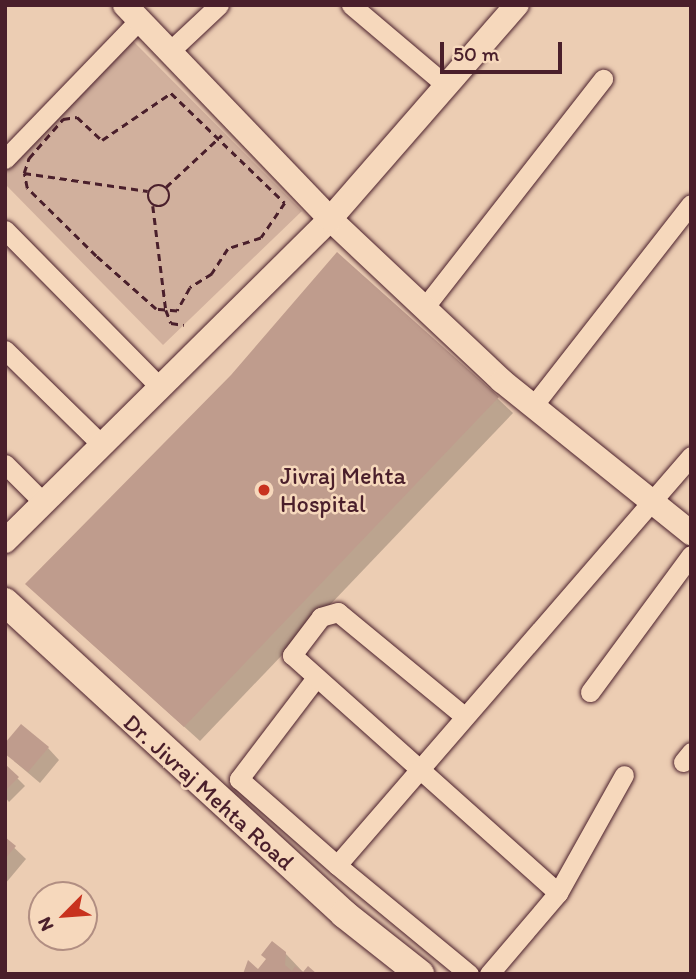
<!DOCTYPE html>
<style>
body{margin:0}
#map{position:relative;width:696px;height:979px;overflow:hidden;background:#eccdb3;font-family:Itim,sans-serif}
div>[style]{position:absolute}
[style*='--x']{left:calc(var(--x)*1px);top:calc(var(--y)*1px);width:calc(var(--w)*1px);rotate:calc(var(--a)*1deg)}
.green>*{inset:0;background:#d1b09d}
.shadow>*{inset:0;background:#0003}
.building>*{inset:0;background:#bf9c8d}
.path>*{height:2.5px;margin-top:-1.25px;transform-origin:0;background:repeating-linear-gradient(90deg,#4a1f2b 0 7px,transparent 0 12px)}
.path>.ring{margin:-1.25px;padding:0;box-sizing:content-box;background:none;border:2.5px solid #4a1f2b;border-radius:50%}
.roads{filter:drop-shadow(0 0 2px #4a1f2b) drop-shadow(0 0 2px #4a1f2b)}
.minor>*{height:19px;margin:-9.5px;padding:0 9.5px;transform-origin:9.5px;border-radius:9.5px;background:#f6d8bc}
.tertiary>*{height:24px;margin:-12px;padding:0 12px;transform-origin:12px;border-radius:12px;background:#f6d8bc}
.secondary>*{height:28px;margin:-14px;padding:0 14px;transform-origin:14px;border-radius:14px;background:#f6d8bc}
.dots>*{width:19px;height:19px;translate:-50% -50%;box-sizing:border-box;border:4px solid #f6d8bc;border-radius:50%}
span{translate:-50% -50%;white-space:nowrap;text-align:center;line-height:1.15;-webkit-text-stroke:5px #f6d8bc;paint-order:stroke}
.poi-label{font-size:24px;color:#4a1f2b}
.left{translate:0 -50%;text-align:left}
.street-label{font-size:24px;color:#4a1f2b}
.frame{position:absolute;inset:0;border:7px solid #4a1f2b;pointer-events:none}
.north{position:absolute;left:28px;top:881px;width:70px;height:70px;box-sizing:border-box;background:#f6d8bc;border:2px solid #b18e82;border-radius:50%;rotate:245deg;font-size:19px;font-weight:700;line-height:28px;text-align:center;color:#4a1f2b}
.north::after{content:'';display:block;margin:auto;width:24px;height:32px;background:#c8321e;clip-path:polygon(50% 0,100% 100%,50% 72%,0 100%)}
.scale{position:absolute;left:440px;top:42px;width:122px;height:32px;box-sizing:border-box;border:4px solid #4a1f2b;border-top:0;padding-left:9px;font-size:21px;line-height:24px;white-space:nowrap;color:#4a1f2b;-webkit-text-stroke:5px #f6d8bc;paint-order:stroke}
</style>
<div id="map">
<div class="green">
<i style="clip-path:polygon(131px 39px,302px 211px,163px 345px,5px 184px,5px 167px)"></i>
</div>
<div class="shadow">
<i style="clip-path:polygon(497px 398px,513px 413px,200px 741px,43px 599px)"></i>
<i style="clip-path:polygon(48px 748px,59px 760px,40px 783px,14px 761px)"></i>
<i style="clip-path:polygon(5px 766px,25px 786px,9px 802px,5px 797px)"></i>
<i style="clip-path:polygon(5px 839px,26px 859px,5px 884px)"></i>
<i style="clip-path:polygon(285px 953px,304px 973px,258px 971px)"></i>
</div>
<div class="building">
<i style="clip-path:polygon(337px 252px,499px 397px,184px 727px,25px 584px,231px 375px)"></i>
<i style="clip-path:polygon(21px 724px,49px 747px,28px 772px,5px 754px,5px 743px)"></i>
<i style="clip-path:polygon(5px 764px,19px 777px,5px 791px)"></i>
<i style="clip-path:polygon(5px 837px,16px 846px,5px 859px)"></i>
<i style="clip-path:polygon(272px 941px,286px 952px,285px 965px,292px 971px,295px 966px,303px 972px,308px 966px,317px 974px,243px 974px,248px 960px,258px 969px,266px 959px,261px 955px)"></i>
</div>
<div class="path">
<i style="--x:171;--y:93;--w:158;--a:44"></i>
<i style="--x:285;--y:203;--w:42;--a:124.4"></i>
<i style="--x:261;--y:238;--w:35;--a:162"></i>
<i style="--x:228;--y:249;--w:30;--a:123"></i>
<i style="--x:212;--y:274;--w:26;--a:148"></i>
<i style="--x:190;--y:288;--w:26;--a:119"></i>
<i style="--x:177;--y:311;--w:21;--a:-175"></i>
<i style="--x:156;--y:309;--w:80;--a:-138.5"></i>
<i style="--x:96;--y:256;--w:97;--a:-135.4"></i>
<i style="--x:27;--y:188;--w:15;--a:-101"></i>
<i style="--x:24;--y:173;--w:16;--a:-72"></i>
<i style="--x:29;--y:158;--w:52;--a:-48.9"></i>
<i style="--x:63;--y:119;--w:14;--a:-8"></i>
<i style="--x:77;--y:117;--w:34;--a:43"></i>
<i style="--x:102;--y:140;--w:83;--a:-34.3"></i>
<i style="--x:24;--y:173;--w:125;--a:8.3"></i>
<i class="ring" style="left:148px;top:185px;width:19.5px;height:19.5px"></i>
<i style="--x:166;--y:187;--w:76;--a:-42.9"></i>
<i style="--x:153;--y:206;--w:105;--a:82.9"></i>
<i style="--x:166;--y:310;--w:14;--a:69"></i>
<i style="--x:171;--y:323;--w:13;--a:9"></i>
</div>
<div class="roads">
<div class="minor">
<i style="--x:351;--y:5;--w:126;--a:40.2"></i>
<i style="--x:170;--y:51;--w:67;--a:-43.2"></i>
<i style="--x:5;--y:159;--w:193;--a:-46"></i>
<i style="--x:5;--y:230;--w:221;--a:45.4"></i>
<i style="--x:424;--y:308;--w:291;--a:-52"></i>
<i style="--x:5;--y:350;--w:136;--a:44.4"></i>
<i style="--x:533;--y:406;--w:256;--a:-52"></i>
<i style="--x:5;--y:464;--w:55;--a:45"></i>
<i style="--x:315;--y:679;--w:126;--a:127.2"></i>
<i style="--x:239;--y:779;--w:130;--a:41.3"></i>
<i style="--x:590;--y:692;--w:170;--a:-53.6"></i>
<i style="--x:464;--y:716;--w:163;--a:-140.5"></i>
<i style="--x:338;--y:612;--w:18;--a:164"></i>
<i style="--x:321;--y:617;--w:48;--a:127.3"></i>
<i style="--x:292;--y:655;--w:357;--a:41.8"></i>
<i style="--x:683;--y:762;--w:13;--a:-51"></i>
<i style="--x:469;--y:974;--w:171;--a:-140.5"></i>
<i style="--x:337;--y:865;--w:541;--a:-49.12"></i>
<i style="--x:489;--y:974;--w:106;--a:-49.6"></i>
<i style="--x:558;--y:893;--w:135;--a:-60.8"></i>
</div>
<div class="tertiary">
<i style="--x:125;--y:5;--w:296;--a:46.2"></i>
<i style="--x:330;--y:219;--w:236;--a:43.3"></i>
<i style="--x:502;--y:381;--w:243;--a:38.8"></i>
<i style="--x:5;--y:541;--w:458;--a:-44.7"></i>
<i style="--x:330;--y:219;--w:284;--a:-48.9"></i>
</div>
<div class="secondary">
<i style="--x:5;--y:602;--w:461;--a:42.6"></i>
<i style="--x:344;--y:914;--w:97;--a:38.3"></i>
</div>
</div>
<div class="dots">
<i style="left:264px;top:490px;background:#c8321e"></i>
</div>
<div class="poi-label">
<span class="left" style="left:280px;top:490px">Jivraj Mehta<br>Hospital</span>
</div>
<div class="street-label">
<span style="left:209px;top:792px;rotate:42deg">Dr. Jivraj Mehta Road</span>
</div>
<div class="frame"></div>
<div class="north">N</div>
<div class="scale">50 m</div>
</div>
